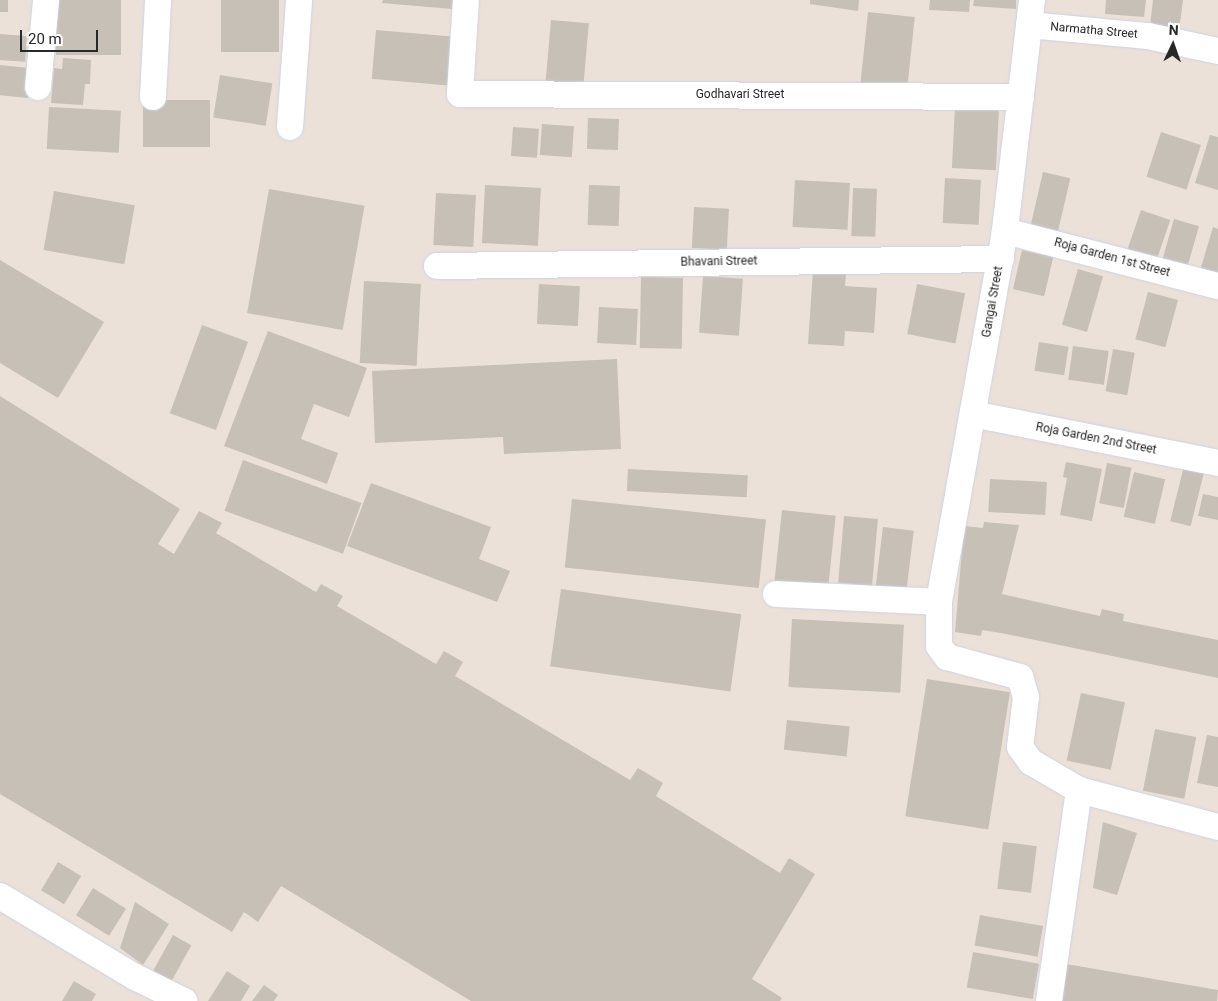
<!DOCTYPE html>
<style>
body{margin:0}
#map{position:relative;width:1218px;height:1001px;overflow:hidden;background:#ece1d8;font-family:Roboto,sans-serif}
div>[style]{position:absolute}
[style*='--x']{left:calc(var(--x)*1px);top:calc(var(--y)*1px);width:calc(var(--w)*1px);rotate:calc(var(--a)*1deg)}
.building>*{inset:0;background:#c6c0b7;transform-origin:0 0}
.roads{filter:drop-shadow(0 0 1px #cdd3e2) drop-shadow(0 0 1px #cdd3e2)}
.minor>*{height:26px;margin:-13px;padding:0 13px;transform-origin:13px;border-radius:13px;background:#fff}
span{translate:-50% -50%;white-space:nowrap;text-align:center;line-height:1.15;-webkit-text-stroke:4.5px #fff;paint-order:stroke}
.street-label{font-size:12px;color:#282828}
.north{position:absolute;left:1148px;top:20px;width:50px;height:50px;-webkit-text-stroke:4px #fff;paint-order:stroke;rotate:3deg;font-size:14px;font-weight:700;line-height:20px;text-align:center;color:#282828}
.north::after{content:'';display:block;margin:auto;width:18px;height:22px;background:#282828;clip-path:polygon(50% 0,100% 100%,50% 72%,0 100%)}
.scale{position:absolute;left:20px;top:30px;width:78px;height:22px;box-sizing:border-box;border:2px solid #282828;border-top:0;padding-left:6px;font-size:15px;line-height:18px;white-space:nowrap;color:#282828;-webkit-text-stroke:4px #fff;paint-order:stroke}
</style>
<div id="map">
<div class="building">
<i style="left:0;top:0;width:8px;height:12px"></i>
<i style="left:56px;top:0;width:65px;height:55px"></i>
<i style="left:221px;top:0;width:58px;height:52px"></i>
<i style="clip-path:polygon(383px 0,453px 0,452px 9px,382px 3px)"></i>
<i style="clip-path:polygon(810px 0,859px 0,858px 11px,810px 4px)"></i>
<i style="clip-path:polygon(930px 0,970px 0,969px 12px,929px 10px)"></i>
<i style="clip-path:polygon(974px 0,1016px 0,1016px 9px,973px 6px)"></i>
<i style="clip-path:polygon(1106px 0,1146px 0,1144px 17px,1105px 14px)"></i>
<i style="clip-path:polygon(1153px 0,1183px 0,1179px 30px,1150px 26px)"></i>
<i style="left:868px;top:12px;width:47px;height:74px;rotate:6deg"></i>
<i style="left:551px;top:20px;width:38px;height:65px;rotate:5deg"></i>
<i style="left:376px;top:30px;width:76px;height:49px;rotate:5deg"></i>
<i style="left:0;top:34px;width:27px;height:26px;rotate:4deg"></i>
<i style="clip-path:polygon(63px 58px,91px 60px,90px 84px,85px 84px,83px 105px,51px 103px,54px 68px,62px 69px)"></i>
<i style="left:0;top:65px;width:31px;height:30px;rotate:6deg"></i>
<i style="left:220px;top:75px;width:53px;height:43px;rotate:9deg"></i>
<i style="left:143px;top:100px;width:67px;height:47px"></i>
<i style="left:49px;top:107px;width:72px;height:42px;rotate:3deg"></i>
<i style="left:955px;top:108px;width:44px;height:60px;rotate:3deg"></i>
<i style="left:588px;top:118px;width:31px;height:31px;rotate:2deg"></i>
<i style="left:542px;top:124px;width:32px;height:31px;rotate:4deg"></i>
<i style="left:513px;top:127px;width:26px;height:29px;rotate:4deg"></i>
<i style="left:1161px;top:132px;width:42px;height:47px;rotate:18deg"></i>
<i style="clip-path:polygon(1210px 135px,1218px 137px,1218px 190px,1195px 183px)"></i>
<i style="left:1043px;top:172px;width:28px;height:62px;rotate:13deg"></i>
<i style="left:945px;top:178px;width:36px;height:45px;rotate:3deg"></i>
<i style="left:795px;top:180px;width:55px;height:47px;rotate:3deg"></i>
<i style="left:485px;top:185px;width:56px;height:58px;rotate:3deg"></i>
<i style="left:589px;top:185px;width:31px;height:40px;rotate:2deg"></i>
<i style="left:853px;top:188px;width:24px;height:48px;rotate:2deg"></i>
<i style="left:269px;top:189px;width:97px;height:126px;rotate:10deg"></i>
<i style="left:54px;top:191px;width:82px;height:60px;rotate:10deg"></i>
<i style="left:436px;top:193px;width:40px;height:52px;rotate:3deg"></i>
<i style="left:694px;top:207px;width:35px;height:41px;rotate:3deg"></i>
<i style="left:1141px;top:210px;width:31px;height:43px;rotate:19deg"></i>
<i style="left:1174px;top:219px;width:26px;height:41px;rotate:16deg"></i>
<i style="clip-path:polygon(1213px 227px,1218px 229px,1218px 277px,1200px 271px)"></i>
<i style="left:1022px;top:250px;width:32px;height:40px;rotate:13deg"></i>
<i style="clip-path:polygon(0 260px,104px 322px,58px 398px,0 363px)"></i>
<i style="left:1078px;top:269px;width:26px;height:58px;rotate:16deg"></i>
<i style="clip-path:polygon(813px 270px,846px 273px,845px 286px,877px 288px,874px 333px,845px 331px,844px 346px,808px 344px)"></i>
<i style="left:703px;top:276px;width:40px;height:57px;rotate:4deg"></i>
<i style="left:641px;top:277px;width:42px;height:71px;rotate:1deg"></i>
<i style="left:364px;top:281px;width:57px;height:82px;rotate:3deg"></i>
<i style="left:539px;top:284px;width:41px;height:40px;rotate:3deg"></i>
<i style="left:917px;top:284px;width:49px;height:51px;rotate:11deg"></i>
<i style="left:1148px;top:292px;width:31px;height:49px;rotate:15deg"></i>
<i style="left:599px;top:307px;width:39px;height:36px;rotate:3deg"></i>
<i style="left:202px;top:325px;width:49px;height:94px;rotate:20deg"></i>
<i style="clip-path:polygon(268px 331px,367px 368px,349px 417px,314px 404px,301px 439px,338px 453px,327px 484px,224px 446px)"></i>
<i style="left:1039px;top:342px;width:30px;height:29px;rotate:9deg"></i>
<i style="left:1073px;top:346px;width:36px;height:34px;rotate:8deg"></i>
<i style="left:1113px;top:349px;width:22px;height:43px;rotate:10deg"></i>
<i style="clip-path:polygon(617px 359px,621px 449px,504px 454px,503px 437px,375px 443px,372px 371px)"></i>
<i style="clip-path:polygon(0 396px,180px 509px,158px 544px,174px 554px,199px 511px,222px 523px,216px 533px,316px 592px,321px 584px,343px 596px,337px 606px,436px 664px,444px 651px,463px 662px,455px 676px,630px 780px,638px 768px,663px 783px,656px 796px,780px 873px,789px 858px,815px 874px,752px 979px,782px 998px,780px 1001px,471px 1001px,281px 886px,258px 922px,244px 912px,232px 932px,0 794px)"></i>
<i style="left:243px;top:460px;width:126px;height:54px;rotate:20deg"></i>
<i style="clip-path:polygon(1066px 462px,1102px 469px,1092px 521px,1060px 515px,1067px 478px,1063px 477px)"></i>
<i style="left:1185px;top:462px;width:21px;height:61px;rotate:14deg"></i>
<i style="left:1107px;top:463px;width:25px;height:41px;rotate:11deg"></i>
<i style="left:628px;top:469px;width:120px;height:22px;rotate:3deg"></i>
<i style="left:1134px;top:472px;width:32px;height:46px;rotate:13deg"></i>
<i style="left:990px;top:479px;width:57px;height:33px;rotate:3deg"></i>
<i style="clip-path:polygon(371px 483px,491px 527px,479px 559px,510px 571px,497px 602px,347px 546px)"></i>
<i style="clip-path:polygon(1203px 494px,1218px 497px,1218px 520px,1198px 516px)"></i>
<i style="left:572px;top:499px;width:195px;height:69px;rotate:6deg"></i>
<i style="left:782px;top:510px;width:54px;height:73px;rotate:6deg"></i>
<i style="left:844px;top:516px;width:34px;height:67px;rotate:5deg"></i>
<i style="clip-path:polygon(984px 522px,1019px 525px,1002px 594px,1100px 616px,1102px 609px,1124px 614px,1123px 621px,1218px 640px,1218px 678px,1001px 633px,982px 630px,981px 636px,955px 632px,964px 526px,983px 528px)"></i>
<i style="left:883px;top:527px;width:31px;height:59px;rotate:7deg"></i>
<i style="left:561px;top:589px;width:182px;height:78px;rotate:8deg"></i>
<i style="left:792px;top:619px;width:112px;height:68px;rotate:3deg"></i>
<i style="left:927px;top:679px;width:84px;height:139px;rotate:9deg"></i>
<i style="left:1081px;top:693px;width:45px;height:69px;rotate:12deg"></i>
<i style="left:787px;top:720px;width:63px;height:30px;rotate:6deg"></i>
<i style="left:1155px;top:729px;width:42px;height:63px;rotate:11deg"></i>
<i style="clip-path:polygon(1207px 735px,1218px 737px,1218px 787px,1197px 783px)"></i>
<i style="clip-path:polygon(1103px 822px,1137px 833px,1117px 895px,1093px 888px)"></i>
<i style="left:1003px;top:842px;width:34px;height:47px;rotate:7deg"></i>
<i style="left:58px;top:862px;width:27px;height:33px;rotate:31deg"></i>
<i style="left:93px;top:888px;width:39px;height:32px;rotate:32deg"></i>
<i style="clip-path:polygon(135px 902px,169px 924px,143px 965px,120px 948px)"></i>
<i style="left:980px;top:915px;width:64px;height:31px;rotate:10deg"></i>
<i style="left:173px;top:935px;width:21px;height:41px;rotate:29deg"></i>
<i style="left:973px;top:952px;width:67px;height:36px;rotate:10deg"></i>
<i style="clip-path:polygon(1066px 964px,1218px 990px,1217px 1001px,1060px 1001px)"></i>
<i style="clip-path:polygon(227px 971px,250px 986px,241px 1001px,208px 1001px)"></i>
<i style="clip-path:polygon(74px 981px,96px 994px,92px 1001px,62px 1001px)"></i>
<i style="clip-path:polygon(264px 985px,278px 995px,274px 1001px,252px 1001px)"></i>
</div>
<div class="roads">
<div class="minor">
<i style="--x:466;--y:0;--w:94;--a:93.7"></i>
<i style="--x:460;--y:94;--w:561;--a:0.31"></i>
<i style="--x:1032;--y:0;--w:233;--a:96.7"></i>
<i style="--x:1005;--y:231;--w:377;--a:100.1"></i>
<i style="--x:939;--y:602;--w:44;--a:90"></i>
<i style="--x:939;--y:646;--w:14;--a:54"></i>
<i style="--x:947;--y:657;--w:76;--a:15.3"></i>
<i style="--x:1020;--y:677;--w:21;--a:73"></i>
<i style="--x:1026;--y:697;--w:50;--a:96.8"></i>
<i style="--x:1020;--y:747;--w:19;--a:54"></i>
<i style="--x:1031;--y:762;--w:56;--a:30.3"></i>
<i style="--x:1079;--y:790;--w:144;--a:14.9"></i>
<i style="--x:1029;--y:25;--w:120;--a:5.3"></i>
<i style="--x:1148;--y:36;--w:72;--a:12.1"></i>
<i style="--x:38;--y:87;--w:87;--a:-84.7"></i>
<i style="--x:153;--y:97;--w:97;--a:-87"></i>
<i style="--x:290;--y:127;--w:127;--a:-85.9"></i>
<i style="--x:1005;--y:231;--w:220;--a:14.5"></i>
<i style="--x:437;--y:266;--w:564;--a:-0.71"></i>
<i style="--x:973;--y:414;--w:250;--a:11.3"></i>
<i style="--x:776;--y:594;--w:163;--a:2.8"></i>
<i style="--x:0;--y:896;--w:157;--a:31"></i>
<i style="--x:135;--y:977;--w:55;--a:26.1"></i>
<i style="--x:1049;--y:1001;--w:213;--a:-81.9"></i>
</div>
</div>
<div class="street-label">
<span style="left:1094px;top:31px;rotate:5deg">Narmatha Street</span>
<span style="left:740px;top:95px">Godhavari Street</span>
<span style="left:1112px;top:258px;rotate:15deg">Roja Garden 1st Street</span>
<span style="left:719px;top:262px;rotate:-1deg">Bhavani Street</span>
<span style="left:993px;top:302px;rotate:-80deg">Gangai Street</span>
<span style="left:1096px;top:439px;rotate:11deg">Roja Garden 2nd Street</span>
</div>
<div class="north">N</div>
<div class="scale">20 m</div>
</div>
